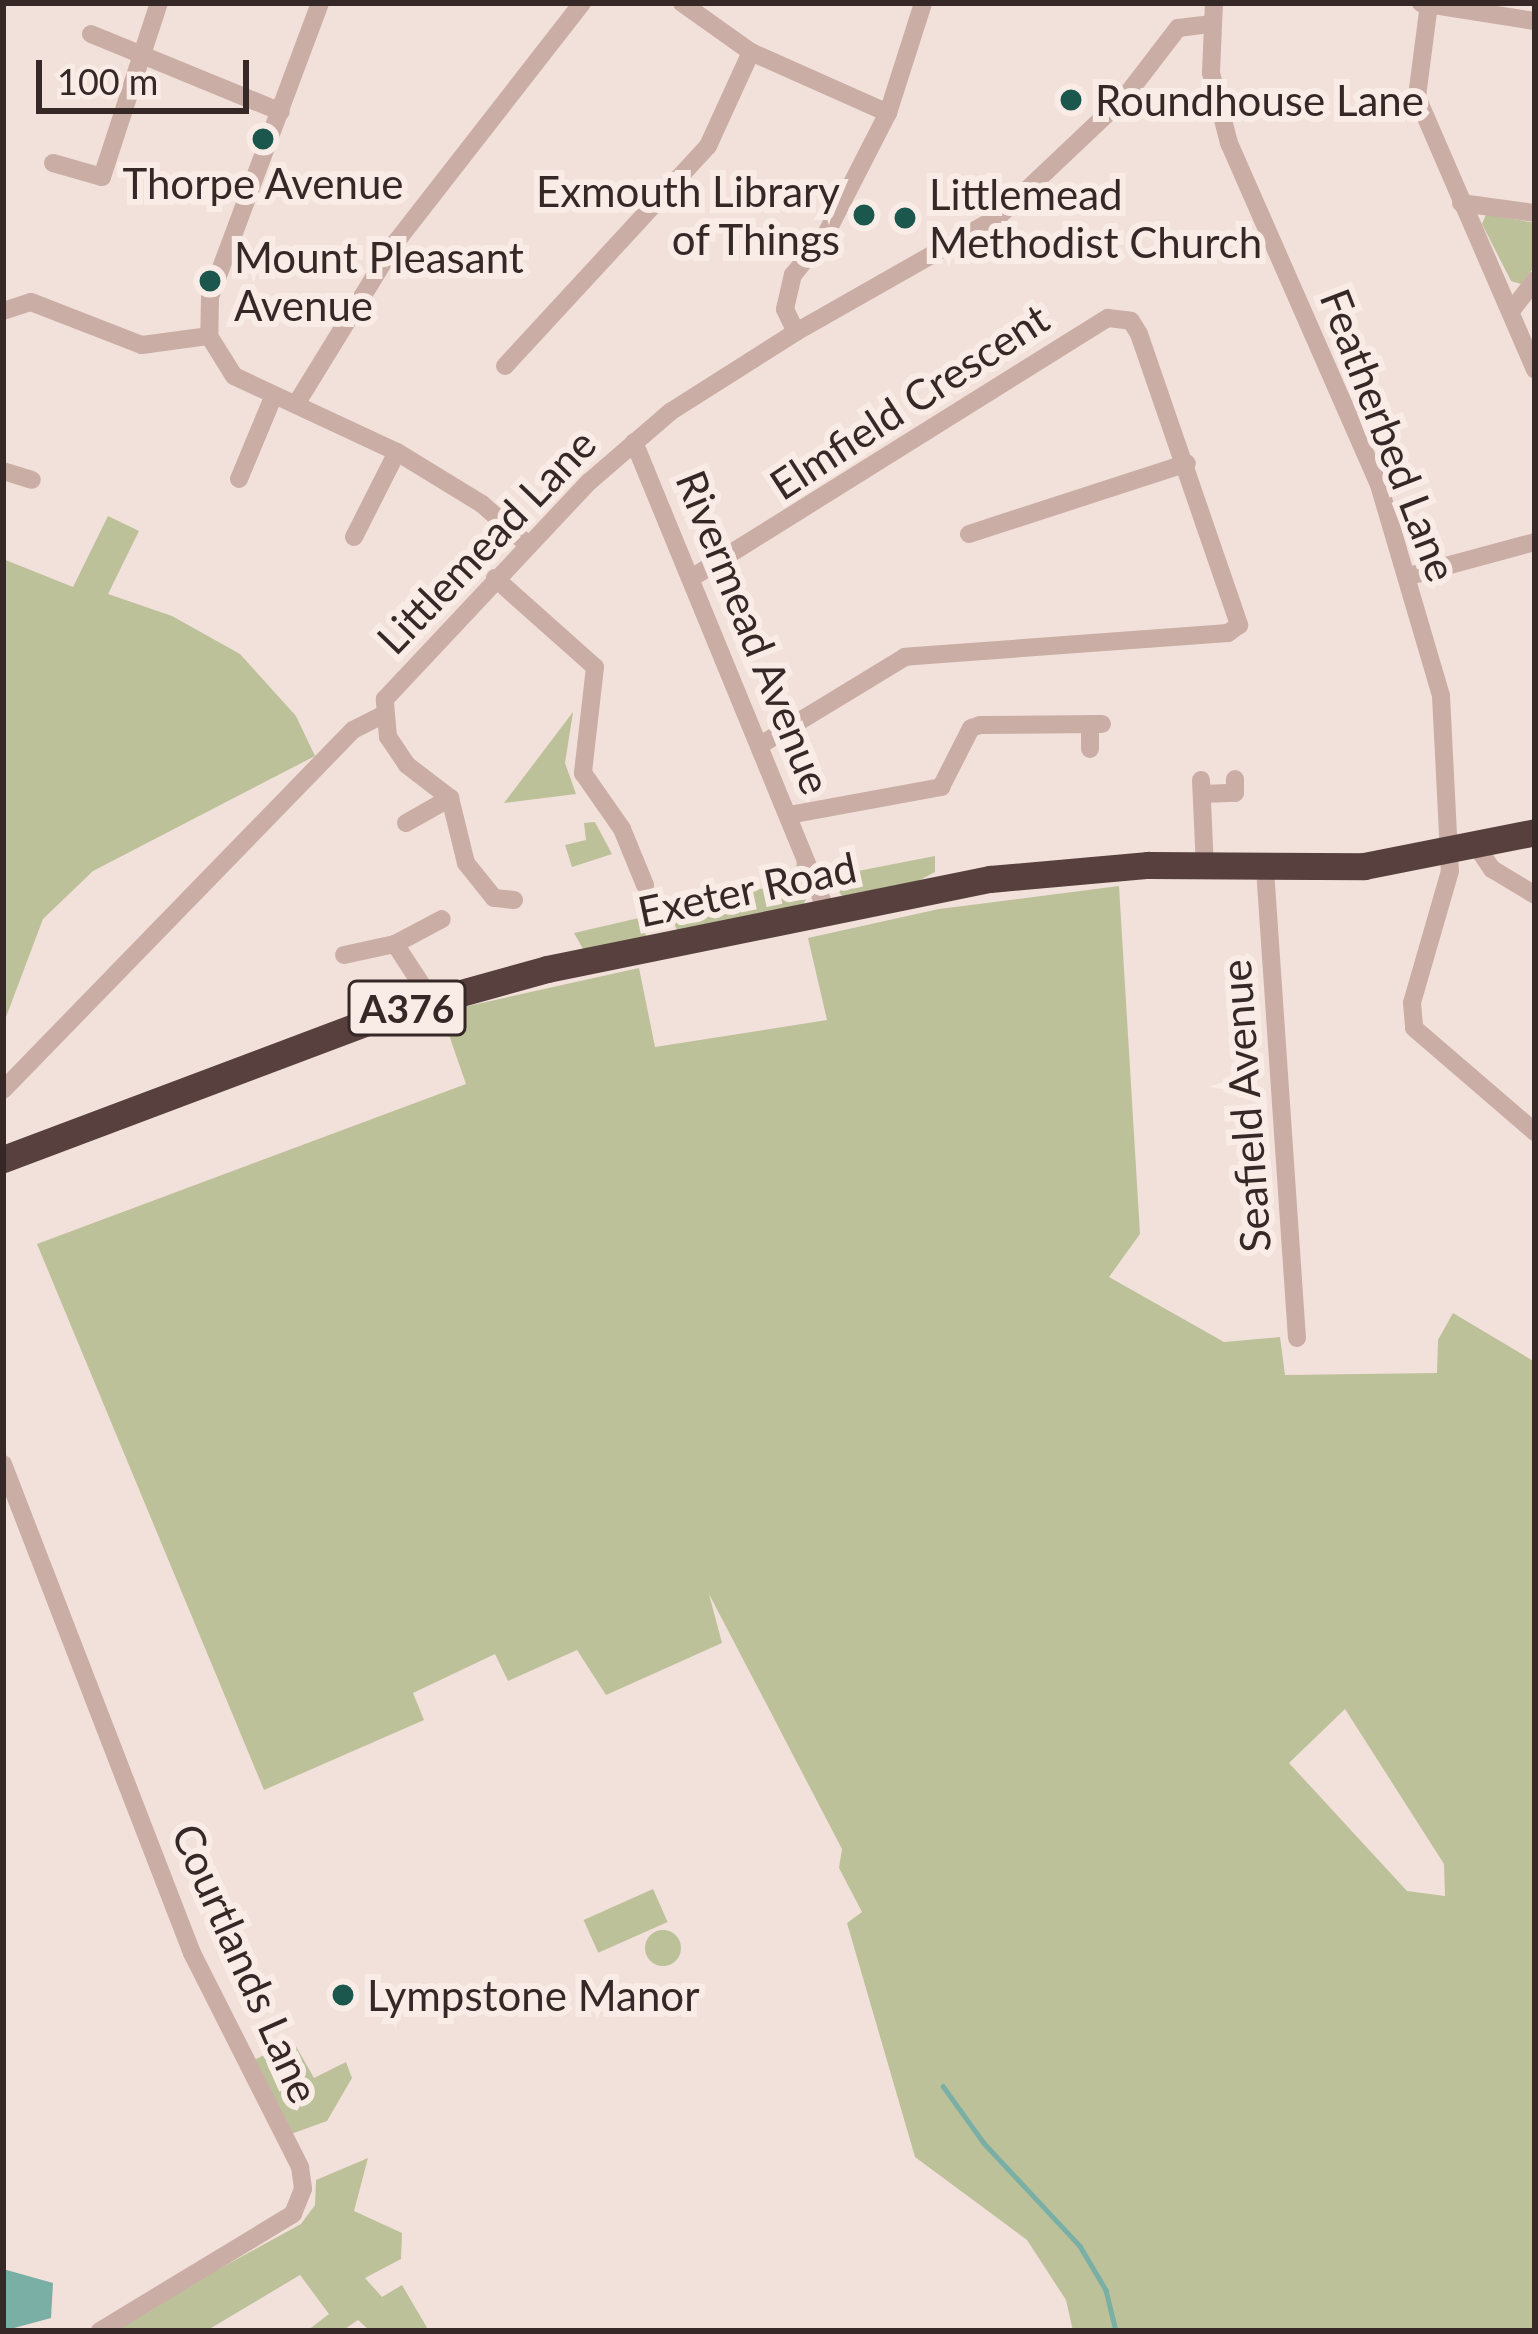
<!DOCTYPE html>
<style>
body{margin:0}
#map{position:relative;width:1538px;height:2334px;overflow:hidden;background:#f2e1da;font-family:Lato,sans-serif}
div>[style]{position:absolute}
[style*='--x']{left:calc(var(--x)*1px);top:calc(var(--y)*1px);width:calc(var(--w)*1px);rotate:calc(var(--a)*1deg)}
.green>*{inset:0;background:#bcc19a;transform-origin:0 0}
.round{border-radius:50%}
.water>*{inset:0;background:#79afa5}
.stream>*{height:4.5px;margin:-2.25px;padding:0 2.25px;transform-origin:2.25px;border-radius:2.25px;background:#79afa5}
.minor>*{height:18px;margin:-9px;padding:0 9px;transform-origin:9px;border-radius:9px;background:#caaea6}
.highway>*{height:27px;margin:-13.5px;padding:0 13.5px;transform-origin:13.5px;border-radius:13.5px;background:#57403e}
.dots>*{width:33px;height:33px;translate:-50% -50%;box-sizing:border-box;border:6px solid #f9ece6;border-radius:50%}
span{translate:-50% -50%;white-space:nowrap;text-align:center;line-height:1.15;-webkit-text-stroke:12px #f9ece6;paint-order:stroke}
.shield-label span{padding:3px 9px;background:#f9ece6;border:3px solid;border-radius:9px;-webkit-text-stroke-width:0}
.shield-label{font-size:39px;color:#362827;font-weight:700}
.poi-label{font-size:42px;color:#362827}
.left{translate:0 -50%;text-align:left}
.right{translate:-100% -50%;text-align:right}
.street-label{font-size:42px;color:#362827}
.frame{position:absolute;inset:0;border:6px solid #362827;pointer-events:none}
.scale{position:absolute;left:36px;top:60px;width:213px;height:54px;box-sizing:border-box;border:6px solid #362827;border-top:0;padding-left:15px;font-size:36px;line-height:42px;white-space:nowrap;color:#362827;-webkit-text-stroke:9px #f9ece6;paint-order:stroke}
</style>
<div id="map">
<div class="green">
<i style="clip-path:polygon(1486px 214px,1535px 223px,1535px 266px,1521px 284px,1511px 281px,1482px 224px)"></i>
<i style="clip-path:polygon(108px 516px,139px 531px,108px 594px,172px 616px,240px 654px,296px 716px,315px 756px,93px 871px,43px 919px,3px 1025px,3px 559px,73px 587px)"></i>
<i style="clip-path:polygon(573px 712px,565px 763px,576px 794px,504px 803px)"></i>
<i style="clip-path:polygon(595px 822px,612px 854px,572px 867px,565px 845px,586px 840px,584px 823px)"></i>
<i style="clip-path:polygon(935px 856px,935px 872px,918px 881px,842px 896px,823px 870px,853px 872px)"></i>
<i style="clip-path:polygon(797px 860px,809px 895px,802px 906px,678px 932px,669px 912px,784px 883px,795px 878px)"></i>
<i style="clip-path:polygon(evenodd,1119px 886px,1140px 1234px,1109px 1277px,1224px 1342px,1280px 1337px,1285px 1375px,1437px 1373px,1438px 1340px,1453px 1313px,1535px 1362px,1535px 2331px,1073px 2331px,1066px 2300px,1027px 2240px,915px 2157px,847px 1923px,862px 1912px,839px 1868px,842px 1849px,709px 1594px,722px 1643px,606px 1695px,577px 1650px,508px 1681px,495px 1654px,413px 1693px,424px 1720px,264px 1790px,37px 1244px,466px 1084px,441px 1012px,639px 968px,655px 1047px,827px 1020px,808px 938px,939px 909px,1119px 886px,1345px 1709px,1444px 1864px,1445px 1896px,1407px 1891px,1289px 1763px,1345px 1709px)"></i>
<i style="clip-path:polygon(639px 918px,647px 938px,583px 949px,574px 933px)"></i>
<i style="left:653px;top:1889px;width:36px;height:76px;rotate:66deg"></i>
<i class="round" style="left:645px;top:1930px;width:36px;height:36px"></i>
<i style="clip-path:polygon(293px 2041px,314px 2078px,346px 2062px,352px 2078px,327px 2121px,291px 2134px,252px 2061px)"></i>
<i style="clip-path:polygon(368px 2158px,354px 2211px,402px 2233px,401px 2259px,365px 2278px,382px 2297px,402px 2285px,429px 2331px,370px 2331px,358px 2320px,342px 2331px,307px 2331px,329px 2314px,300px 2275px,206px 2331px,106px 2331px,301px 2224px,315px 2205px,316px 2180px)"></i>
</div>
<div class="water">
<i style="clip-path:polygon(3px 2269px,53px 2283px,51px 2318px,3px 2331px)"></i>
</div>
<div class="stream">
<i style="--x:943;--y:2086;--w:70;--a:54.3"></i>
<i style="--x:984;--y:2143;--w:141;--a:47"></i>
<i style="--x:1080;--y:2246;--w:51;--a:59.4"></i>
<i style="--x:1106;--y:2290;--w:42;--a:76.3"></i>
</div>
<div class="minor">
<i style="--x:320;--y:3;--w:314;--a:110.5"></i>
<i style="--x:210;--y:297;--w:39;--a:91"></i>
<i style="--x:209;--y:336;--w:47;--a:58"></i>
<i style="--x:234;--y:376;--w:180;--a:25"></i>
<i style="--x:397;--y:452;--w:100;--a:31.5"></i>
<i style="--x:482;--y:504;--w:60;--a:41.6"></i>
<i style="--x:682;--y:3;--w:85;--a:35.4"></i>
<i style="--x:751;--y:52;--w:150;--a:24"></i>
<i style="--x:1214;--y:3;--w:70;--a:92.5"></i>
<i style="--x:1211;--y:73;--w:72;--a:75.6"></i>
<i style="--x:1229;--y:143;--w:373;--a:66.3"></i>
<i style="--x:1379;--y:485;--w:220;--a:73.6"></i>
<i style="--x:1441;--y:696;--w:175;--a:87.1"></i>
<i style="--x:1450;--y:871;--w:137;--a:106.1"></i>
<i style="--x:1412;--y:1003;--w:25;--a:85"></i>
<i style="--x:1414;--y:1028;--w:160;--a:40.7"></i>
<i style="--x:1421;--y:3;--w:115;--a:9"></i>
<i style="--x:1429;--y:4;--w:94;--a:97.4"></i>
<i style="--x:1417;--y:97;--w:297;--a:66.6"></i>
<i style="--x:91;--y:34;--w:205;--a:22.3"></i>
<i style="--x:53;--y:163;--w:51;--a:15.9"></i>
<i style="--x:102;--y:177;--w:183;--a:-71.9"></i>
<i style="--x:1461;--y:203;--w:75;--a:7.7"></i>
<i style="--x:3;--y:311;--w:29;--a:-18"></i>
<i style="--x:31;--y:302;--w:119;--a:21.2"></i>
<i style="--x:142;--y:345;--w:68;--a:-7.7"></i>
<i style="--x:1511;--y:311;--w:39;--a:-52"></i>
<i style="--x:796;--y:332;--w:231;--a:-29.6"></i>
<i style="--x:997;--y:218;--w:176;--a:-43.4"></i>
<i style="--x:1125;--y:97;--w:87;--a:-52.5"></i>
<i style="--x:1178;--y:28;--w:32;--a:-7"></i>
<i style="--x:505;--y:366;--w:299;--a:-47.3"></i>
<i style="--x:708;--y:146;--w:103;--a:-65.4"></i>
<i style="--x:298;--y:401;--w:187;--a:-58.4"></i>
<i style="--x:396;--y:242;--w:303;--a:-52.1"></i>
<i style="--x:634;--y:442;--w:513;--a:67.68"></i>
<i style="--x:3;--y:471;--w:30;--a:17"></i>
<i style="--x:239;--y:479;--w:91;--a:-67.4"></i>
<i style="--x:969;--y:534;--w:229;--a:-18"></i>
<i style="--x:354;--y:537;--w:95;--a:-63.2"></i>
<i style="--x:1409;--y:576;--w:131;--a:-15.1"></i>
<i style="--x:693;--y:577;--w:489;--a:-32"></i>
<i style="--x:1108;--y:318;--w:23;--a:7"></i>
<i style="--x:1131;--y:321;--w:15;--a:58"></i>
<i style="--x:1139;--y:334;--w:308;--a:71"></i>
<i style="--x:1239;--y:625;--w:14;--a:144"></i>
<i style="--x:1228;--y:633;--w:324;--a:175.8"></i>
<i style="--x:905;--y:657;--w:170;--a:148.7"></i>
<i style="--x:495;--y:578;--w:134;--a:41.7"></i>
<i style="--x:595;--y:667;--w:107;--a:96.5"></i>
<i style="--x:583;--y:773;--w:68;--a:55.1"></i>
<i style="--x:622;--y:829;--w:61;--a:67.7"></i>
<i style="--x:1090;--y:724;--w:25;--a:90"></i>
<i style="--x:1201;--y:780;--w:87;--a:87.4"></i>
<i style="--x:1202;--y:794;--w:33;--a:-2"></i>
<i style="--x:1235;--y:793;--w:14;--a:-90"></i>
<i style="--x:789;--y:815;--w:155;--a:-10.4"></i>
<i style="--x:941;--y:787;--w:66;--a:-63"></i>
<i style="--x:971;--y:728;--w:9;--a:-18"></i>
<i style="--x:980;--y:725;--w:122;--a:-0.5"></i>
<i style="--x:406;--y:823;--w:51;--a:-29.6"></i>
<i style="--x:1477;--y:847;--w:27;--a:56"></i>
<i style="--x:1492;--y:869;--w:50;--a:31.2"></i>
<i style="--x:1265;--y:869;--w:470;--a:86.1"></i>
<i style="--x:514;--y:900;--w:20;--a:-174"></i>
<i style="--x:494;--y:898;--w:45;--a:-128.7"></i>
<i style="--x:466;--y:863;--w:67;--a:-103.8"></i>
<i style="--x:450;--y:798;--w:54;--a:-142.5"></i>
<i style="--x:407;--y:765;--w:34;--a:-124"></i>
<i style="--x:388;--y:737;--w:38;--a:-95"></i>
<i style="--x:385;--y:699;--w:298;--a:-46.8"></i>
<i style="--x:589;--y:482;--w:107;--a:-40.8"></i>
<i style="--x:670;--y:412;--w:149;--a:-32.4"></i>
<i style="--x:796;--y:332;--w:25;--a:-116"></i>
<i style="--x:785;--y:309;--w:35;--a:-77"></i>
<i style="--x:793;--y:275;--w:53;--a:-51.2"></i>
<i style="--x:826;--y:234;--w:136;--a:-62.9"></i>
<i style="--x:888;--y:113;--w:115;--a:-72.3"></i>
<i style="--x:395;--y:944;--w:53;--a:-28"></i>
<i style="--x:344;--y:955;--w:52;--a:-12.2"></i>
<i style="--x:395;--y:944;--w:66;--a:56.8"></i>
<i style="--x:3;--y:1090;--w:502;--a:-45.81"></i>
<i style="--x:353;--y:730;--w:31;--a:-27"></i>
<i style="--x:3;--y:1464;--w:524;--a:68.87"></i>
<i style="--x:192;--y:1953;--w:240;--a:63.2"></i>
<i style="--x:300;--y:2167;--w:22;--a:82"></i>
<i style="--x:303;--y:2189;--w:27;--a:112"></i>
<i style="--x:293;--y:2214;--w:226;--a:148.8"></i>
</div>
<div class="highway">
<i style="--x:3;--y:1159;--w:420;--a:-20.6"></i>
<i style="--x:396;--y:1011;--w:157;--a:-15.5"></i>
<i style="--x:547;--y:969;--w:452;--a:-11.5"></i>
<i style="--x:990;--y:879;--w:159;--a:-5.1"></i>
<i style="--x:1148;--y:865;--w:216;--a:0.3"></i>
<i style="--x:1364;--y:866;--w:174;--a:-11.2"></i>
</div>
<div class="dots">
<i style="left:1071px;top:100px;background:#1c574e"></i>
<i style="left:263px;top:139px;background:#1c574e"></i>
<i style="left:864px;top:215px;background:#1c574e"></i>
<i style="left:905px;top:218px;background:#1c574e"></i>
<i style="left:210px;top:281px;background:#1c574e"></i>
<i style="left:343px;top:1995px;background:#1c574e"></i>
</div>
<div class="shield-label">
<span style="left:407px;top:1008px">A376</span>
</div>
<div class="poi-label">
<span class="left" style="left:1095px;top:100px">Roundhouse Lane</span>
<span style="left:263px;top:183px">Thorpe Avenue</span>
<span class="right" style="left:840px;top:215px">Exmouth Library<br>of Things</span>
<span class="left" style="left:929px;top:218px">Littlemead<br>Methodist Church</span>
<span class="left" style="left:234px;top:281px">Mount Pleasant<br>Avenue</span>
<span class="left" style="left:367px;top:1995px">Lympstone Manor</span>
</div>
<div class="street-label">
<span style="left:909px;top:401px;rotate:-33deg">Elmfield Crescent</span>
<span style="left:1389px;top:435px;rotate:69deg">Featherbed Lane</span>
<span style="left:486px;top:541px;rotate:-46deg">Littlemead Lane</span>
<span style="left:754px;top:632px;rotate:68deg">Rivermead Avenue</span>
<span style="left:747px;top:889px;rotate:-12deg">Exeter Road</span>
<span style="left:1245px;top:1106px;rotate:-94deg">Seafield Avenue</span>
<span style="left:246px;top:1963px;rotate:66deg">Courtlands Lane</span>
</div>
<div class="frame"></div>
<div class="scale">100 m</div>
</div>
